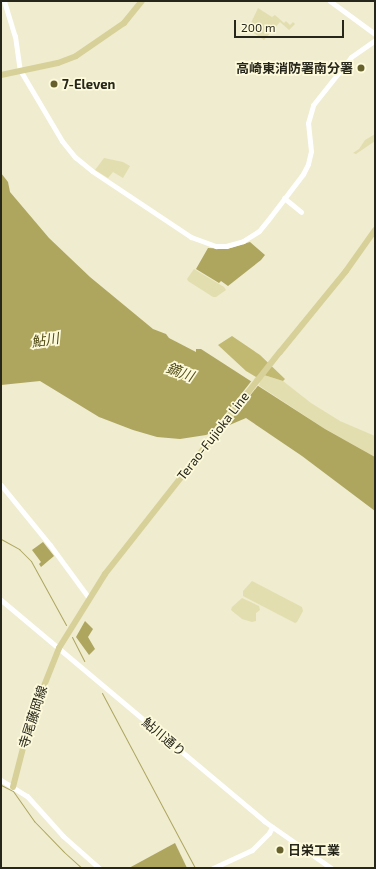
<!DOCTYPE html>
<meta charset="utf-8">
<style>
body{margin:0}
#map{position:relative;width:376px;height:869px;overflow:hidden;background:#efeccf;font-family:"Exo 2","Noto Sans JP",sans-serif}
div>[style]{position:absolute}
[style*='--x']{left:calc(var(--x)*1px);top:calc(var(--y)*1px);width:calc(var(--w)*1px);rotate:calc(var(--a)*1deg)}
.green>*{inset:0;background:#e3deaf}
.forest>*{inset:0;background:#c1b872}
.water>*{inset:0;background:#aea55f}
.pier>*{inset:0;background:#efeccf}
.stream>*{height:1px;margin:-0.5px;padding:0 0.5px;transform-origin:0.5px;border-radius:0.5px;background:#aea55f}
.secondary>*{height:5px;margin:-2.5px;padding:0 2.5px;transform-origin:2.5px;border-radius:2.5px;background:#fff}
.primary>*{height:6px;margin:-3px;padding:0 3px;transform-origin:3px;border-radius:3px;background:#d7d098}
.dots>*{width:11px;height:11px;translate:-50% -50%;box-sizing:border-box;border:2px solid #fdfadc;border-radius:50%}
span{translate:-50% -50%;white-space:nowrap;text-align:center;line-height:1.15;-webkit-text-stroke:3.5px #fdfadc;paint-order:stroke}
.poi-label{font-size:13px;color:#27261b;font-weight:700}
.right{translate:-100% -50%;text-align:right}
.left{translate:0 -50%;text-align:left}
.street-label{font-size:13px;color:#27261b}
.water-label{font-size:14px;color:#534d17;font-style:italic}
.frame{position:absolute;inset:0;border:2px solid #27261b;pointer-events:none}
.scale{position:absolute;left:234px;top:20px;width:110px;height:18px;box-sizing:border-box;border:2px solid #27261b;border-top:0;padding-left:5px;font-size:12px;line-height:14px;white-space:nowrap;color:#27261b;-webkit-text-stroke:3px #fdfadc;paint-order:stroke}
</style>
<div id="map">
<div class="green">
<i style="clip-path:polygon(258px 8px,272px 17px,275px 15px,284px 23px,286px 21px,290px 25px,293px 22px,295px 24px,289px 30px,280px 22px,264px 40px,248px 29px)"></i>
<i style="clip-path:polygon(375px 134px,375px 141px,356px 154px,353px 153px,359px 149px,365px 140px)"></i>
<i style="clip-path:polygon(104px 158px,123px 162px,130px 166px,123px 178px,113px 172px,108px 178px,95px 170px)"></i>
<i style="clip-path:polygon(194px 269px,224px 287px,226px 290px,216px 297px,213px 297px,188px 281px,187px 279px)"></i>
<i style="clip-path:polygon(264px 375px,283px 381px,311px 403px,340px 421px,375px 436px,375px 457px,325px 429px,252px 381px,256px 377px)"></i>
<i style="clip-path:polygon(252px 581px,302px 607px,303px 611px,297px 622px,295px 623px,243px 596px,243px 591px)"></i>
<i style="clip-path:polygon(242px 598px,259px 606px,260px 610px,256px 613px,256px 621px,252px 622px,242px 619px,231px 610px,232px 607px)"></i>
</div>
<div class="forest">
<i style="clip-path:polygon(232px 336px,260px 355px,285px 379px,283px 381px,264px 375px,256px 377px,246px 371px,218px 345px)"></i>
</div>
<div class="water">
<i style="clip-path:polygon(1px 173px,8px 182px,10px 192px,49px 238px,90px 277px,153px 329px,166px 334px,169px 338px,196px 352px,196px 349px,201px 349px,325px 429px,375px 457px,375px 511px,302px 456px,246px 418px,206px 435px,180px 439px,157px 437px,133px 430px,99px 417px,40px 381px,1px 385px)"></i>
<i style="clip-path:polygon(250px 242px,265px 255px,261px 260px,228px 286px,221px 281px,219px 283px,196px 269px,208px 248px,227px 249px)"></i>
<i style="clip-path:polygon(43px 542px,54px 556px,41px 567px,39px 564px,41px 562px,32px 550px)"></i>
<i style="clip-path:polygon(85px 621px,93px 629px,88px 637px,95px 649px,89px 655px,76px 637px)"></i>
<i style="clip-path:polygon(175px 843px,187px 868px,129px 868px)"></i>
</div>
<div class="pier">
<i style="clip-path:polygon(253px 379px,260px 383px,224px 429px,208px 436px)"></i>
</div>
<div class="stream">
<i style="--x:1;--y:539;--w:21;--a:29"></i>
<i style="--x:19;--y:549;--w:17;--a:45"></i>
<i style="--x:31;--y:561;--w:73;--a:61.3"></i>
<i style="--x:72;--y:637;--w:27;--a:63"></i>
<i style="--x:102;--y:693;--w:198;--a:62"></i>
<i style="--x:1;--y:785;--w:13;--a:27"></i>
<i style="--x:13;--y:791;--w:37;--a:55"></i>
<i style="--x:34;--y:821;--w:43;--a:45.9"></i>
<i style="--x:64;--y:852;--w:24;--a:42"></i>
</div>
<div class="secondary">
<i style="--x:4;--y:1;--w:37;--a:73"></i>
<i style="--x:15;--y:36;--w:34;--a:82"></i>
<i style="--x:20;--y:70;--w:82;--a:59.4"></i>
<i style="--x:62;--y:141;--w:21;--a:51"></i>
<i style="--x:75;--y:157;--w:22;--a:39"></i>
<i style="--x:92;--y:171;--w:119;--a:33.7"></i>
<i style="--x:191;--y:237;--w:27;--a:20"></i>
<i style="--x:216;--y:246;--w:10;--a:0"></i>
<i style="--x:226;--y:246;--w:18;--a:-16"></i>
<i style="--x:243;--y:241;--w:19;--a:-32"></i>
<i style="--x:259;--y:231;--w:14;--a:-51"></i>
<i style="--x:268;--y:220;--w:58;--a:-52.7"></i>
<i style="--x:303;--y:174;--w:11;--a:-63"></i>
<i style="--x:308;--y:164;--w:13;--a:-77"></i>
<i style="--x:311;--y:151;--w:28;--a:-96"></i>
<i style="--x:308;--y:123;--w:19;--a:-74"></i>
<i style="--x:313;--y:105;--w:61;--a:-51.6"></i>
<i style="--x:351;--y:57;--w:29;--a:-35"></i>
<i style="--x:330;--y:1;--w:56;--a:36.3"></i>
<i style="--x:284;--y:198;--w:22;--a:39"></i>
<i style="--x:1;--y:485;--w:77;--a:50.8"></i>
<i style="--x:50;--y:545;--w:66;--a:53.7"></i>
<i style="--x:1;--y:600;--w:344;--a:40"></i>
<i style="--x:264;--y:821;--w:82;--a:35"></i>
<i style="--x:1;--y:780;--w:31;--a:32"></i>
<i style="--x:27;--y:796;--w:54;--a:48"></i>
<i style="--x:63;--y:836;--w:48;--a:41.6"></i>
<i style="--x:213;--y:868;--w:43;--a:-24.8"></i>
<i style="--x:252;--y:850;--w:24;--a:-45"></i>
<i style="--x:269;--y:833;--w:7;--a:-63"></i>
</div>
<div class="primary">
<i style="--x:1;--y:75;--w:58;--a:-11.9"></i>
<i style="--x:58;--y:63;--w:19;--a:-21"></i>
<i style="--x:76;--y:56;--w:58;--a:-34.5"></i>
<i style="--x:124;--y:23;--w:28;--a:-51"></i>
<i style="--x:13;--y:787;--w:68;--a:-75.6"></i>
<i style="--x:30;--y:721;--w:79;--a:-68.3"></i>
<i style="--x:59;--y:648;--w:87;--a:-58.1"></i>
<i style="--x:105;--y:574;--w:283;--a:-51.8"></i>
<i style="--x:280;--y:352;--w:104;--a:-50.8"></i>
<i style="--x:346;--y:271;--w:50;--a:-54.7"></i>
</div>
<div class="dots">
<i style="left:361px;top:68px;background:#66602c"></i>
<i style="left:54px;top:84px;background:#66602c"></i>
<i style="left:280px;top:850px;background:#66602c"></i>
</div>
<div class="poi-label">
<span class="right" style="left:353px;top:68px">高崎東消防署南分署</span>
<span class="left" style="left:62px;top:84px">7-Eleven</span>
<span class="left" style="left:288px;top:850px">日栄工業</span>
</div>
<div class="street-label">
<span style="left:213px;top:436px;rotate:-52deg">Terao-Fujioka Line</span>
<span style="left:33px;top:717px;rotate:-72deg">寺尾藤岡線</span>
<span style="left:164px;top:737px;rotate:40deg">鮎川通り</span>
</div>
<div class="water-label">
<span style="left:45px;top:340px;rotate:-9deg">鮎川</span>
<span style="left:180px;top:372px;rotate:20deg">鏑川</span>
</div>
<div class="frame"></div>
<div class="scale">200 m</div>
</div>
